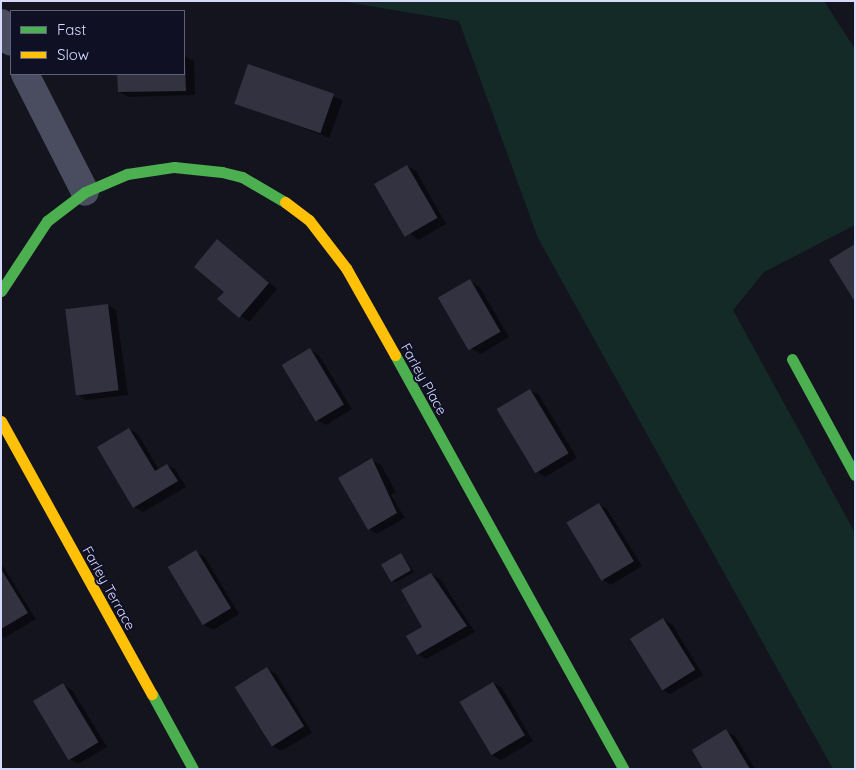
<!DOCTYPE html>
<style>
body{margin:0}
#map{position:relative;width:856px;height:770px;overflow:hidden;background:#14141f;font-family:Quicksand,sans-serif}
div>[style]{position:absolute}
[style*='--x']{left:calc(var(--x)*1px);top:calc(var(--y)*1px);width:calc(var(--w)*1px);rotate:calc(var(--a)*1deg)}
.green>*{inset:0;background:#142a27}
.shadow>*{inset:0;background:#0007;transform-origin:0 0}
.building>*{inset:0;background:#323241;transform-origin:0 0}
.street>*{height:28px;margin:-14px;padding:0 14px;transform-origin:14px;border-radius:14px;background:#4a4d5f}
.fast>*{height:11px;margin:-5.5px;padding:0 5.5px;transform-origin:5.5px;border-radius:5.5px;background:#4caf50}
.slow>*{height:11px;margin:-5.5px;padding:0 5.5px;transform-origin:5.5px;border-radius:5.5px;background:#ffc107}
span{translate:-50% -50%;white-space:nowrap;text-align:center;line-height:1.15;-webkit-text-stroke:4px #101024;paint-order:stroke}
.street-label{font-size:14px;color:#d6d8fc}
.frame{position:absolute;inset:0;border:2px solid #d6d8fc;pointer-events:none}
.legend{position:absolute;left:10px;top:10px;width:175px;height:65px;box-sizing:border-box;background:#101024;border:1px solid #5f607a;margin:0;padding:6px 9px;list-style:none;font-size:15px;color:#d6d8fc}
.legend li{display:flex;align-items:center;gap:10px;height:25px}
.legend b{width:25px;border:1px solid #5f607a}
</style>
<div id="map">
<div class="green">
<i style="clip-path:polygon(340px 1px,824px 1px,855px 49px,855px 225px,764px 272px,733px 310px,855px 533px,855px 769px,833px 769px,538px 238px,459px 21px)"></i>
</div>
<div class="shadow">
<i style="clip-path:polygon(184px 56px,194px 61px,195px 95px,128px 97px,119px 92px,118px 74px,184px 74px)"></i>
<i style="left:249px;top:66px;width:100px;height:40px;rotate:20deg"></i>
<i style="clip-path:polygon(407px 166px,416px 171px,446px 224px,418px 240px,395px 219px,376px 184px)"></i>
<i style="clip-path:polygon(217px 241px,277px 289px,249px 322px,219px 299px,225px 292px)"></i>
<i style="clip-path:polygon(470px 281px,479px 286px,509px 337px,481px 354px,472px 349px,440px 298px)"></i>
<i style="clip-path:polygon(108px 305px,116px 310px,128px 395px,86px 400px,78px 395px)"></i>
<i style="clip-path:polygon(310px 350px,319px 355px,352px 409px,326px 425px,317px 420px)"></i>
<i style="clip-path:polygon(530px 390px,539px 395px,577px 458px,545px 477px,537px 472px)"></i>
<i style="clip-path:polygon(129px 429px,138px 434px,159px 470px,167px 465px,176px 470px,186px 487px,143px 512px,134px 507px)"></i>
<i style="clip-path:polygon(372px 460px,381px 465px,396px 492px,391px 495px,405px 518px,377px 534px,369px 529px)"></i>
<i style="clip-path:polygon(599px 504px,607px 509px,642px 566px,611px 585px,602px 579px)"></i>
<i style="clip-path:polygon(196px 552px,205px 557px,239px 614px,213px 630px,204px 625px)"></i>
<i style="clip-path:polygon(401px 554px,414px 572px,396px 582px,392px 580px)"></i>
<i style="clip-path:polygon(1px 563px,36px 619px,4px 638px,1px 636px)"></i>
<i style="clip-path:polygon(431px 574px,440px 579px,475px 632px,426px 659px,418px 654px)"></i>
<i style="clip-path:polygon(663px 619px,672px 624px,703px 675px,670px 694px,661px 689px,631px 639px)"></i>
<i style="clip-path:polygon(267px 669px,276px 674px,312px 733px,281px 751px,272px 746px)"></i>
<i style="clip-path:polygon(493px 683px,502px 688px,533px 741px,501px 760px,492px 755px)"></i>
<i style="clip-path:polygon(63px 685px,72px 690px,107px 747px,78px 764px,70px 759px)"></i>
<i style="clip-path:polygon(726px 731px,735px 736px,755px 769px,705px 769px)"></i>
</div>
<div class="building">
<i style="clip-path:polygon(185px 62px,186px 91px,118px 92px,117px 74px,184px 74px)"></i>
<i style="left:248px;top:64px;width:91px;height:42px;rotate:19deg"></i>
<i style="left:407px;top:165px;width:61px;height:38px;rotate:60deg"></i>
<i style="clip-path:polygon(217px 239px,269px 283px,239px 318px,217px 299px,224px 292px,194px 267px)"></i>
<i style="clip-path:polygon(855px 244px,855px 302px,829px 260px)"></i>
<i style="left:470px;top:279px;width:61px;height:37px;rotate:60deg"></i>
<i style="left:108px;top:304px;width:87px;height:43px;rotate:83deg"></i>
<i style="left:310px;top:348px;width:66px;height:33px;rotate:59deg"></i>
<i style="left:530px;top:389px;width:75px;height:39px;rotate:59deg"></i>
<i style="clip-path:polygon(129px 428px,155px 471px,167px 464px,178px 481px,133px 508px,97px 447px)"></i>
<i style="clip-path:polygon(372px 458px,397px 513px,368px 530px,338px 478px)"></i>
<i style="left:599px;top:503px;width:68px;height:38px;rotate:59deg"></i>
<i style="left:196px;top:550px;width:68px;height:33px;rotate:59deg"></i>
<i style="left:401px;top:553px;width:20px;height:23px;rotate:60deg"></i>
<i style="clip-path:polygon(1px 569px,28px 613px,1px 629px)"></i>
<i style="clip-path:polygon(431px 573px,467px 626px,417px 655px,406px 636px,422px 627px,401px 590px)"></i>
<i style="left:663px;top:618px;width:61px;height:39px;rotate:58deg"></i>
<i style="left:267px;top:667px;width:70px;height:38px;rotate:58deg"></i>
<i style="left:493px;top:682px;width:62px;height:39px;rotate:59deg"></i>
<i style="left:63px;top:683px;width:69px;height:35px;rotate:59deg"></i>
<i style="clip-path:polygon(726px 729px,750px 769px,703px 769px,692px 750px)"></i>
</div>
<div class="street">
<i style="--x:1;--y:23;--w:21;--a:62"></i>
<i style="--x:25;--y:74;--w:132;--a:63"></i>
</div>
<div class="fast">
<i style="--x:1;--y:291;--w:84;--a:-56.7"></i>
<i style="--x:47;--y:221;--w:48;--a:-37.3"></i>
<i style="--x:85;--y:192;--w:46;--a:-23.2"></i>
<i style="--x:127;--y:174;--w:48;--a:-8.5"></i>
<i style="--x:174;--y:167;--w:48;--a:5.9"></i>
<i style="--x:222;--y:172;--w:21;--a:14"></i>
<i style="--x:242;--y:177;--w:50;--a:30.2"></i>
<i style="--x:395;--y:355;--w:473;--a:61.1"></i>
<i style="--x:792;--y:359;--w:132;--a:61.5"></i>
<i style="--x:152;--y:694;--w:85;--a:61.3"></i>
</div>
<div class="slow">
<i style="--x:285;--y:202;--w:30;--a:37"></i>
<i style="--x:309;--y:220;--w:61;--a:52.4"></i>
<i style="--x:346;--y:268;--w:100;--a:60.6"></i>
<i style="--x:1;--y:421;--w:312;--a:61.1"></i>
</div>
<div class="street-label">
<span style="left:424px;top:379px;rotate:61deg">Farley Place</span>
<span style="left:109px;top:588px;rotate:61deg">Farley Terrace</span>
</div>
<div class="frame"></div>
<ul class="legend">
<li><b style="height:6px;background:#4caf50"></b>Fast</li>
<li><b style="height:6px;background:#ffc107"></b>Slow</li>
</ul>
</div>
